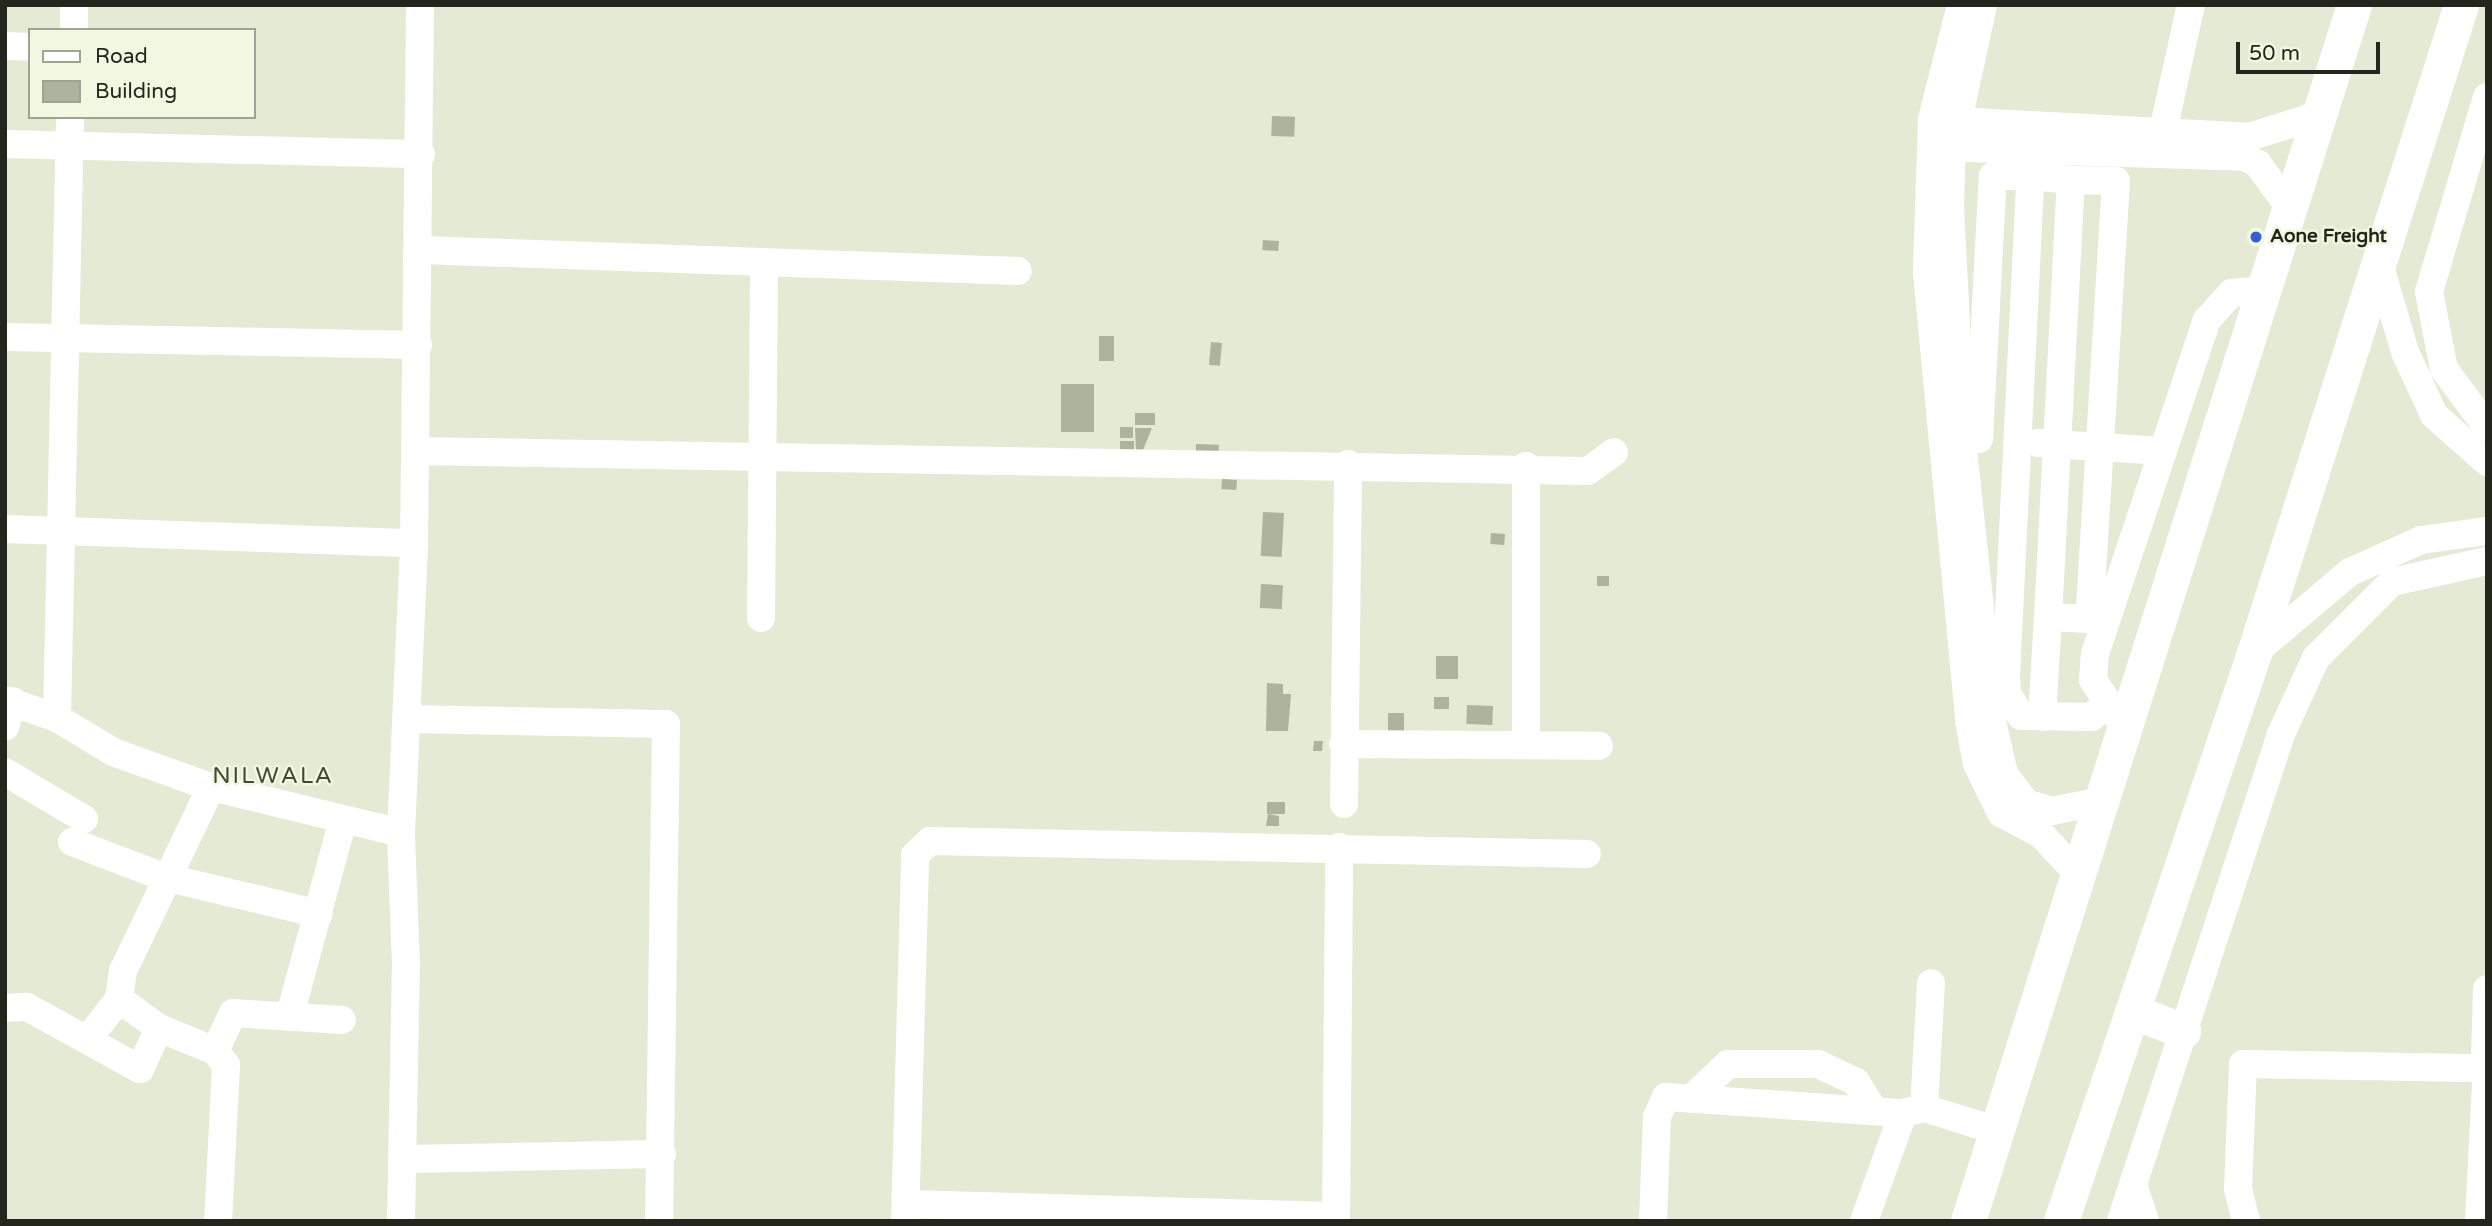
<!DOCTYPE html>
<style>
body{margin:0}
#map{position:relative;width:2492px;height:1226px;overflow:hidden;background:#e4ead4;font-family:"Varela Round",sans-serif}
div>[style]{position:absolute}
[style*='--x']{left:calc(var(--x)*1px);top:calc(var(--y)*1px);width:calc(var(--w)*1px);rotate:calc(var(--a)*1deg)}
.building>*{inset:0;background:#aeb39e;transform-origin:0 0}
.minor>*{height:28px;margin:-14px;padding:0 14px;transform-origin:14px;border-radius:14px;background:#fff}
.major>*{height:35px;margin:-17.5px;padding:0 17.5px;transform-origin:17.5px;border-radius:17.5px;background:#fff}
.dots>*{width:19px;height:19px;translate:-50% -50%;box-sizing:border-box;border:4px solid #f1f7e1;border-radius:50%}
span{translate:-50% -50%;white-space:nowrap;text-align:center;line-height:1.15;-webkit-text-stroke:5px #f1f7e1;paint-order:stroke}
.poi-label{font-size:19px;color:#24261e;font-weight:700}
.left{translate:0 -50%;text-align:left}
.quarter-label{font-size:23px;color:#434735;letter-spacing:2px}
.frame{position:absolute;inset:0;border:7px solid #24261e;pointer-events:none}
.legend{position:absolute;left:28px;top:28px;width:228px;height:91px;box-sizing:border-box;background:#f1f7e1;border:2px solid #9fa393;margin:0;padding:9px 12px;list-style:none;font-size:21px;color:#24261e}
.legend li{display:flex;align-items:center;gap:14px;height:35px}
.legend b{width:35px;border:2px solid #9fa393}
.scale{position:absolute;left:2236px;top:42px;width:144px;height:32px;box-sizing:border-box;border:4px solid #24261e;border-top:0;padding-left:9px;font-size:21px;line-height:24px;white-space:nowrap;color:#24261e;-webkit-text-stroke:5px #f1f7e1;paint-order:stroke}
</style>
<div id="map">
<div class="building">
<i style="left:1272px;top:116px;width:23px;height:20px;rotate:2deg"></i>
<i style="left:1263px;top:240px;width:16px;height:10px;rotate:4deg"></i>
<i style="left:1099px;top:336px;width:15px;height:25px"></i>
<i style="left:1211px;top:342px;width:11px;height:23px;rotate:5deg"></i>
<i style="left:1061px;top:384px;width:33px;height:48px"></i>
<i style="left:1135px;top:413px;width:20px;height:12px"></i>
<i style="left:1120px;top:427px;width:13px;height:11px"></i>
<i style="clip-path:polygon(1135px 428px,1152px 428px,1143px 450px,1136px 450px)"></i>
<i style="left:1120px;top:441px;width:14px;height:16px"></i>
<i style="left:1196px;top:444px;width:23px;height:13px;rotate:2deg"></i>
<i style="left:1222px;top:479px;width:15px;height:10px;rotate:4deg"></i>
<i style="left:1263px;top:512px;width:21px;height:44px;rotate:3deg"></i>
<i style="left:1491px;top:533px;width:14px;height:11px;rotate:4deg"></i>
<i style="left:1597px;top:576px;width:12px;height:10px"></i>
<i style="left:1261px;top:584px;width:22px;height:24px;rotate:3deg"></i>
<i style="left:1436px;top:656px;width:22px;height:23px"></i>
<i style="clip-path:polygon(1267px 683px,1283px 684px,1283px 694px,1291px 694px,1288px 731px,1266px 731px)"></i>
<i style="left:1434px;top:697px;width:15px;height:12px"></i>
<i style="left:1467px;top:705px;width:26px;height:19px;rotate:2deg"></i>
<i style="left:1388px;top:713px;width:16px;height:25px"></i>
<i style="clip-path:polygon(1314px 741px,1323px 741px,1322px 751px,1313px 751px)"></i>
<i style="left:1267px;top:802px;width:18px;height:12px"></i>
<i style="clip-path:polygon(1268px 814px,1279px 816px,1279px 826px,1266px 826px)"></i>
</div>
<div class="minor">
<i style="--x:1961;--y:5;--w:118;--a:104.3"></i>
<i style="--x:1932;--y:119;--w:154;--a:91.9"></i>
<i style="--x:1927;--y:273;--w:450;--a:84.6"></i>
<i style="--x:1969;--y:721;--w:44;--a:79.5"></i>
<i style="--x:1977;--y:764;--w:55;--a:63.9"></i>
<i style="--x:2001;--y:813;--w:45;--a:27.7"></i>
<i style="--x:2041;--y:834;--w:59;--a:47.1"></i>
<i style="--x:1983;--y:5;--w:146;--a:102.2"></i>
<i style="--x:1952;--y:148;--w:58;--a:92"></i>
<i style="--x:1950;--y:206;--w:234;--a:87.1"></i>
<i style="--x:1962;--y:440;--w:283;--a:83.9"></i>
<i style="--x:1992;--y:721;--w:54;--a:77.2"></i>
<i style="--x:2004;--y:774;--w:36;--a:53"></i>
<i style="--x:2026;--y:803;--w:27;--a:17"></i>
<i style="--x:2052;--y:811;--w:55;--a:-11.5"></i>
<i style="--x:74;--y:30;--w:25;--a:-90"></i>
<i style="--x:5;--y:46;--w:25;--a:2"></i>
<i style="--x:2487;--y:97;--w:203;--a:106.6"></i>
<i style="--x:2429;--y:292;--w:78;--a:79"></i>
<i style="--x:2444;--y:369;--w:72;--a:53.4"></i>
<i style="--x:1938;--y:120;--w:311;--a:3.1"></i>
<i style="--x:2249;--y:137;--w:73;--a:-17.4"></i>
<i style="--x:5;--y:144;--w:416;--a:1.4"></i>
<i style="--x:1934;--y:147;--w:311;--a:1.8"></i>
<i style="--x:2245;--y:157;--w:15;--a:28"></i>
<i style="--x:2258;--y:164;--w:53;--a:54.2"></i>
<i style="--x:2159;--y:149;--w:148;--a:-77.5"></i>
<i style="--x:421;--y:250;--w:597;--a:2.01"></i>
<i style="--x:2380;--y:267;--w:89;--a:73.6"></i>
<i style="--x:2405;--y:352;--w:69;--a:65.3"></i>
<i style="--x:2434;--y:415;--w:71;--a:41.6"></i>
<i style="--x:5;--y:337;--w:413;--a:1.1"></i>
<i style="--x:1979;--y:439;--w:263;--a:-87"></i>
<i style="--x:1993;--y:176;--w:37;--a:0"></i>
<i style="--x:2038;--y:443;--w:125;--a:3.7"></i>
<i style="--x:416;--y:451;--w:1172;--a:0.98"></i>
<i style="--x:1588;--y:471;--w:32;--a:-36"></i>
<i style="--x:5;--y:529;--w:409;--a:2"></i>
<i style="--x:761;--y:618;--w:353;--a:-89.5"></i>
<i style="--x:2254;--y:653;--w:126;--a:-40.2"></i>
<i style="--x:2350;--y:572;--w:78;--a:-24.3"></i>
<i style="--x:2421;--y:540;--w:67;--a:-7.8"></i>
<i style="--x:5;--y:700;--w:55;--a:19.1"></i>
<i style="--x:57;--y:718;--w:66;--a:31.3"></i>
<i style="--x:113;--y:752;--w:104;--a:19.7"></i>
<i style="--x:211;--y:787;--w:195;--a:13.6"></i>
<i style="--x:2021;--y:716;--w:26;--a:-122"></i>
<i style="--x:2007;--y:694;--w:19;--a:-93"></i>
<i style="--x:2006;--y:675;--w:500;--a:-87.2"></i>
<i style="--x:2030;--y:176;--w:41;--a:5.6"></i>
<i style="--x:2024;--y:716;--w:68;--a:0.8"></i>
<i style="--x:2092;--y:717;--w:17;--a:-45"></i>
<i style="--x:2042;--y:717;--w:100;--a:-86.6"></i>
<i style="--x:2048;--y:617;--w:438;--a:-87"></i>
<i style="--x:2071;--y:180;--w:45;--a:1.3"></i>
<i style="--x:2116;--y:181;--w:439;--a:93.5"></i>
<i style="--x:2089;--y:619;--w:41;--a:-177.2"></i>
<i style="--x:57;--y:718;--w:601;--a:-88.76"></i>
<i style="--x:410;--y:719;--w:256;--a:1.1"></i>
<i style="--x:666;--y:724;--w:497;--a:90.8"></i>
<i style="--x:5;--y:727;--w:27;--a:-73"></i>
<i style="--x:2127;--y:731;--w:61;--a:-123.7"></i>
<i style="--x:2093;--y:680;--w:26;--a:-86"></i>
<i style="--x:2095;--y:654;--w:352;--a:-71.5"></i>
<i style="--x:2207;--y:320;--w:36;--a:-48"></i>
<i style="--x:2231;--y:293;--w:32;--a:-5"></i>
<i style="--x:1343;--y:744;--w:256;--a:0.4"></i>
<i style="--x:1526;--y:745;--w:279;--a:-90"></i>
<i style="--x:5;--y:772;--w:92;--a:30.7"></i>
<i style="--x:1344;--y:804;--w:340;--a:-89.3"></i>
<i style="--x:72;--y:842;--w:98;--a:20.8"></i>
<i style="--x:164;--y:877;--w:159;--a:13.4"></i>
<i style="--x:119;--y:999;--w:49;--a:35.9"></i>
<i style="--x:159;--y:1028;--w:61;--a:22.3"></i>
<i style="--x:215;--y:1051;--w:18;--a:52"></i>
<i style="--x:226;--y:1065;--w:156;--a:92.9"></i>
<i style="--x:5;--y:1008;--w:22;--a:-3"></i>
<i style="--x:27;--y:1007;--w:129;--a:28.8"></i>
<i style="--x:140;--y:1069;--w:45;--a:-65.1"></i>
<i style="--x:290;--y:1015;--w:199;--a:-74.8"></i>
<i style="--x:88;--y:1039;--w:51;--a:-52.2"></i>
<i style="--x:119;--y:999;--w:28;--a:-82"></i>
<i style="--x:123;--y:971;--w:204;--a:-64.4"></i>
<i style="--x:215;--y:1051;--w:42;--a:-64.7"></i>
<i style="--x:233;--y:1013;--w:109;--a:3.7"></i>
<i style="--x:2485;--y:1057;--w:68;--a:-88.3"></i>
<i style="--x:1694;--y:1096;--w:47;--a:-43.3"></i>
<i style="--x:1728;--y:1064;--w:90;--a:0"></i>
<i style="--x:1818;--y:1064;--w:42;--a:25.3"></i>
<i style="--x:1856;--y:1082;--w:34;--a:58"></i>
<i style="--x:1924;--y:1108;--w:125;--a:-86.8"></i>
<i style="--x:404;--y:1159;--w:258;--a:-1.1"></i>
<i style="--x:2133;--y:1184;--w:39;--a:72"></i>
<i style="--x:906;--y:1204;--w:430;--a:1.6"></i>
<i style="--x:401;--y:1221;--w:256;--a:-88.9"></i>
<i style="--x:406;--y:965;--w:132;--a:-92.2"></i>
<i style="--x:401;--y:833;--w:290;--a:-87.4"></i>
<i style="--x:414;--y:543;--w:538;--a:-89.36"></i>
<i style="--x:905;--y:1221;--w:366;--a:-88.4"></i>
<i style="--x:915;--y:855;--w:21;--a:-43"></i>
<i style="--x:930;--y:841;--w:657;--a:1.13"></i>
<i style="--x:1336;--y:1221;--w:374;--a:-89.5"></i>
<i style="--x:1653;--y:1221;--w:104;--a:-87.8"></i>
<i style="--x:1657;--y:1117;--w:22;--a:-66"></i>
<i style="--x:1666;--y:1097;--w:238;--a:3.9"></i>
<i style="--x:1864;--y:1221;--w:115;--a:-70.1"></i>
<i style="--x:1903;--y:1113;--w:22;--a:-13"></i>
<i style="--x:1924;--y:1108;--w:77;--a:17.3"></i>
<i style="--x:2121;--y:1221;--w:513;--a:-71.81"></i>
<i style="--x:2281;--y:734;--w:84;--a:-65.3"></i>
<i style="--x:2316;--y:658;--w:107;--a:-45"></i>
<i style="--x:2392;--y:582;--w:97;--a:-12.5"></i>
<i style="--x:2246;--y:1221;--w:33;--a:-104"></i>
<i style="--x:2238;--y:1189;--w:125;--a:-87.7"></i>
<i style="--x:2243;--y:1064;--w:227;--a:1"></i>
<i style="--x:2479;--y:1221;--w:138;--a:-87.1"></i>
</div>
<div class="major">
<i style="--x:2132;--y:1011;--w:55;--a:21.4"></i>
<i style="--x:1968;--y:1221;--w:1276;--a:-72.39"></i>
<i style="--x:2061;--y:1221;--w:600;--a:-71.23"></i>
<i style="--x:2254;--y:653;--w:680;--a:-72.28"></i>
</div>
<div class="dots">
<i style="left:2256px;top:237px;background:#335fcf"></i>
</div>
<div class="poi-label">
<span class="left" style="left:2270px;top:237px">Aone Freight</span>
</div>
<div class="quarter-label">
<span style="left:273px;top:776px">NILWALA</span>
</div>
<div class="frame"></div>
<ul class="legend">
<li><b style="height:9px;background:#fff"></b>Road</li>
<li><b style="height:19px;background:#aeb39e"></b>Building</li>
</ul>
<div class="scale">50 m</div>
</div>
